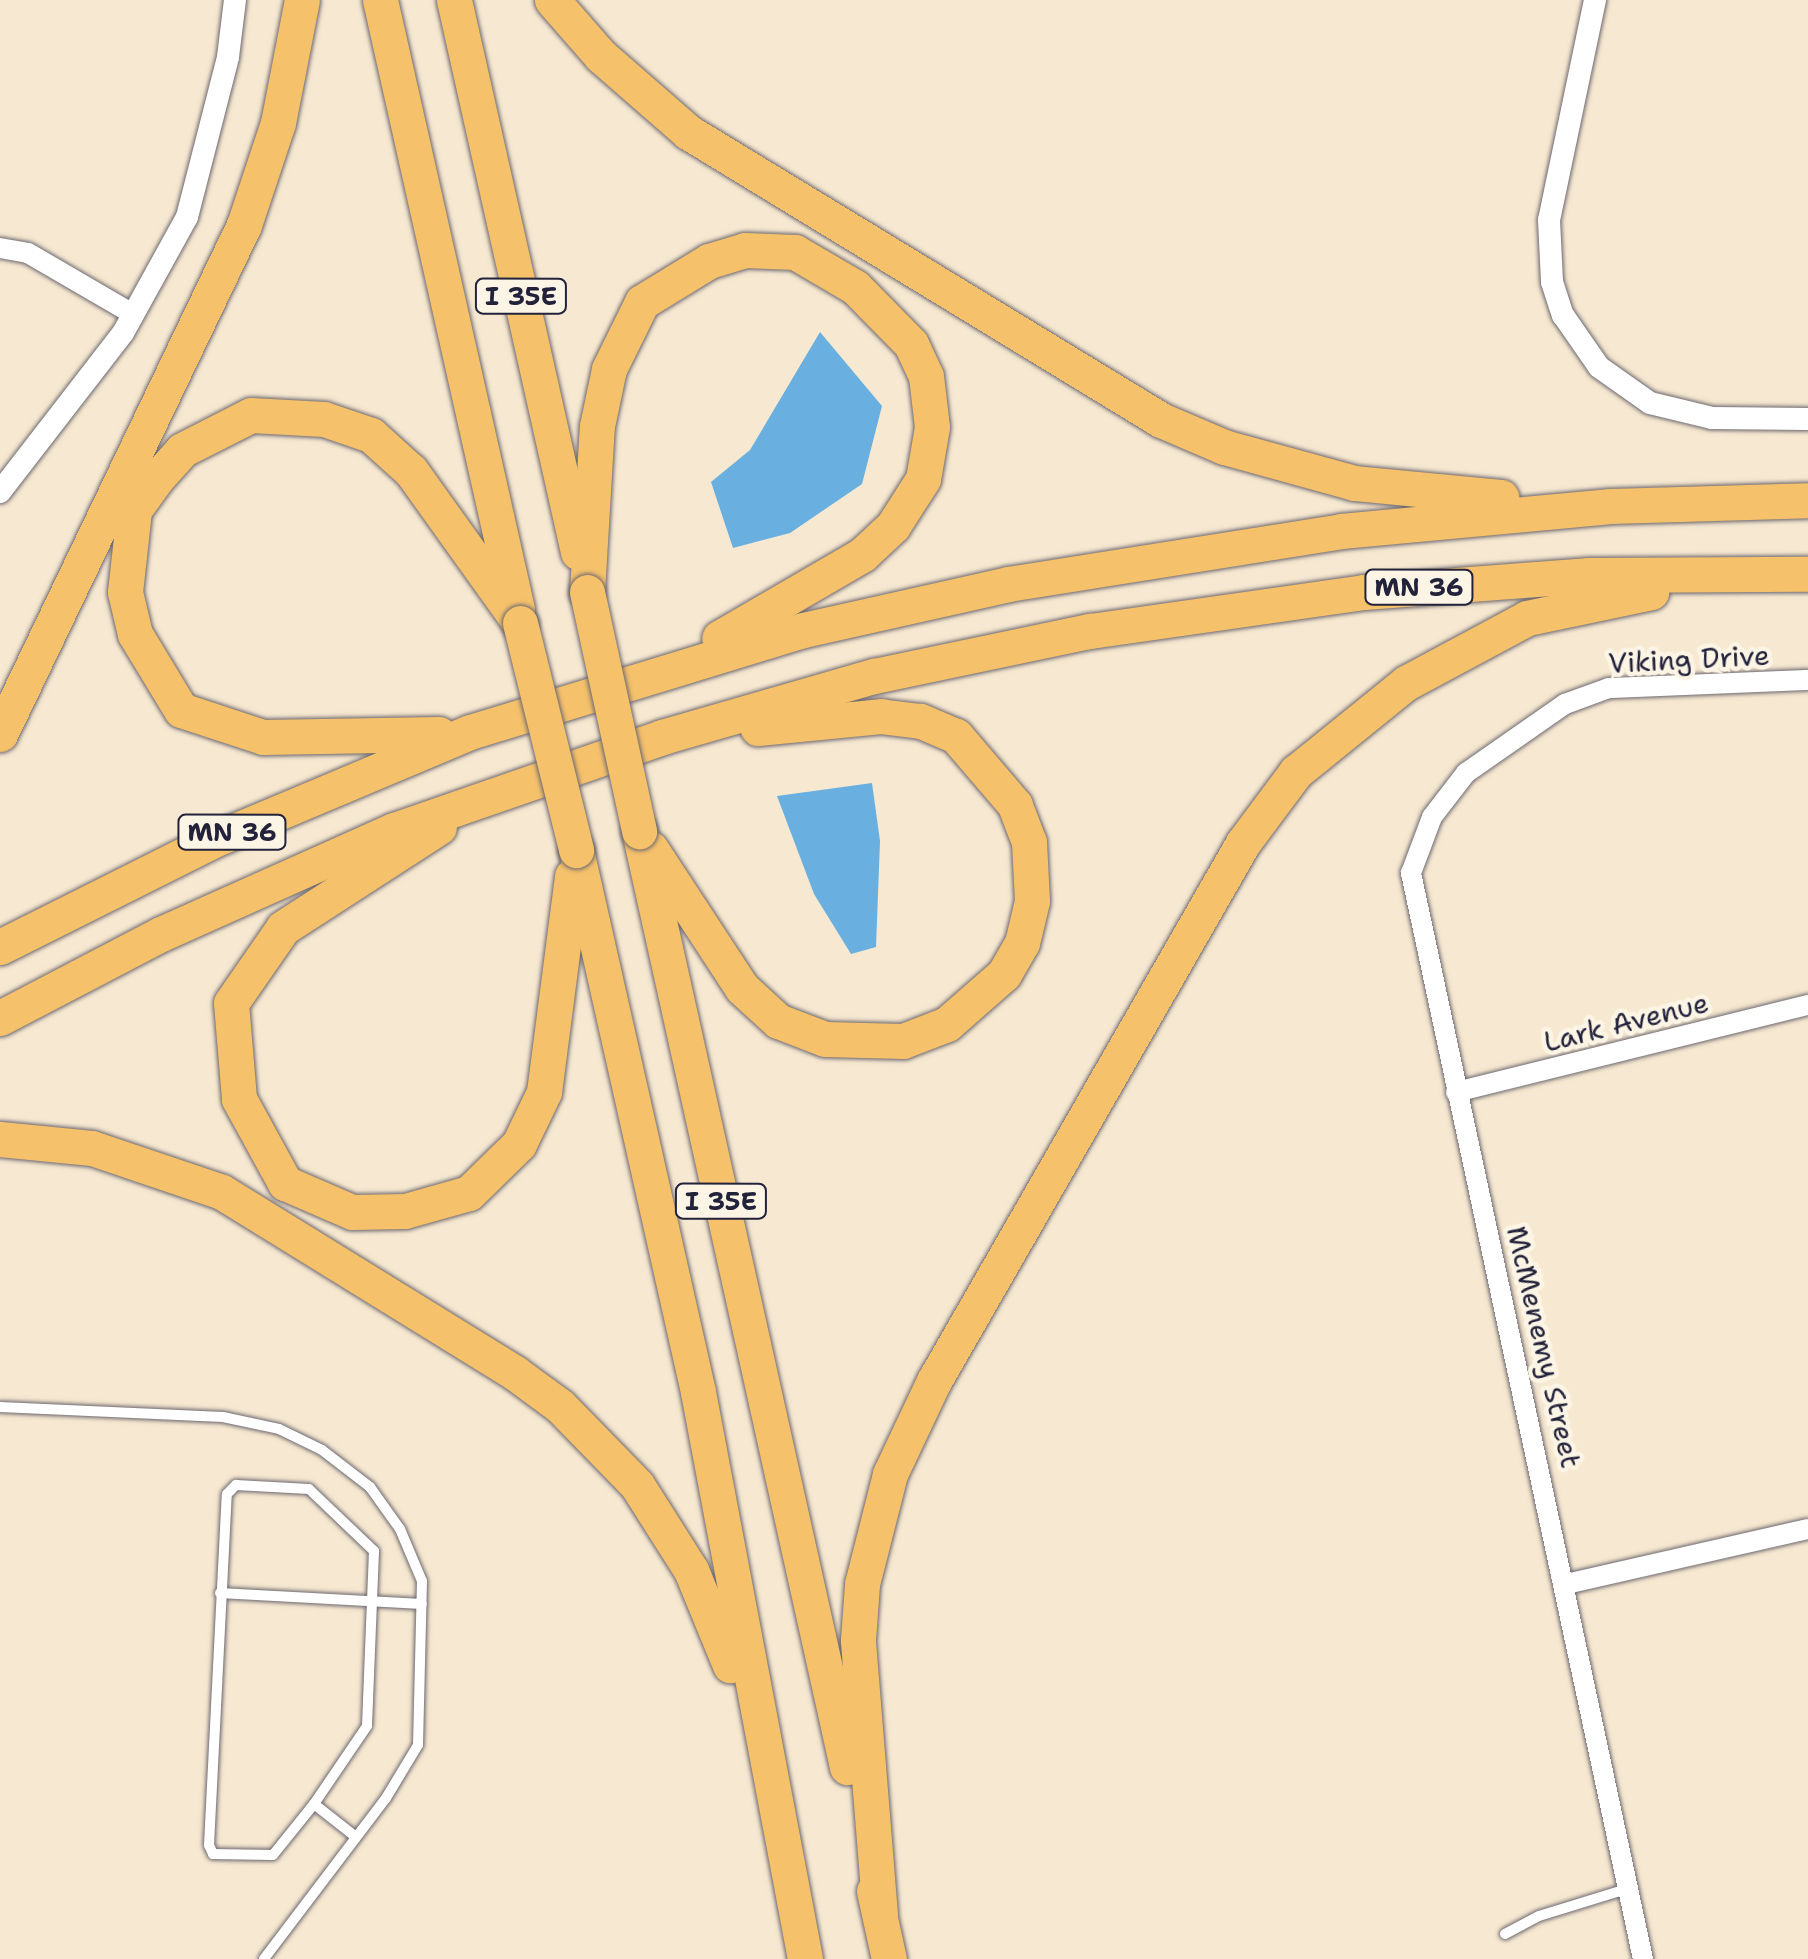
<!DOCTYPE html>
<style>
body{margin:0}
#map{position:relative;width:1808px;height:1959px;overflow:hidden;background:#f7e9d1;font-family:"Shantell Sans",sans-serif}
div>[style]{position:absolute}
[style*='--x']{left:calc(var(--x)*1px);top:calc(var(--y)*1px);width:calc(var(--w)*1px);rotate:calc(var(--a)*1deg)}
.water>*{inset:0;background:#69afdf}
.roads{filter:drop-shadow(0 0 2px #6d6870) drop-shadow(0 0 2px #6d6870)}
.service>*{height:10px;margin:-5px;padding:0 5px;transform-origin:5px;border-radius:5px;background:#fff}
.minor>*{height:20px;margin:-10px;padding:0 10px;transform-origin:10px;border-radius:10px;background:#fff}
.tertiary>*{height:22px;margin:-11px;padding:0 11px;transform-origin:11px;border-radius:11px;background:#fff}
.motorway>*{height:35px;margin:-17.5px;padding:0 17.5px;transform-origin:17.5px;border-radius:17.5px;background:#f5c16b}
.bridges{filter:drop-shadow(0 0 2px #6d6870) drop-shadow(0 0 2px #6d6870)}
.motorway-bridge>*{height:35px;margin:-17.5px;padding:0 17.5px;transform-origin:17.5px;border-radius:17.5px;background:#f5c16b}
span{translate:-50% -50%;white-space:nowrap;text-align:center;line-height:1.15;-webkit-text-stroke:9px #fcf5e5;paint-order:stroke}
.shield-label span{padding:2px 8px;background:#fcf5e5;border:2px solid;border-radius:8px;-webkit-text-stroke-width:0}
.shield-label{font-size:25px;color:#22223b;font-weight:700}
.street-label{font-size:28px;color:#22223b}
</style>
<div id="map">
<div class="water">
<i style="clip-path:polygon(820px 332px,882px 406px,862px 484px,790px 533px,733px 548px,711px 482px,750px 450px)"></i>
<i style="clip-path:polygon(872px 783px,880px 841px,876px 947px,851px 954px,814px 894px,777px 796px)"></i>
</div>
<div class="roads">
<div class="service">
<i style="--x:0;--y:1407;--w:223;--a:2.6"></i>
<i style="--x:223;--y:1417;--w:57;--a:12.1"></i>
<i style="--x:279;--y:1429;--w:48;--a:26"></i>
<i style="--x:322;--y:1450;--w:61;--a:37.6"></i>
<i style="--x:370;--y:1487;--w:52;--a:54.5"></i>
<i style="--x:400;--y:1529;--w:56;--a:67.1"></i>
<i style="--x:422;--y:1581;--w:164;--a:91.4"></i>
<i style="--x:418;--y:1745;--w:62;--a:121.1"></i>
<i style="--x:386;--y:1798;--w:202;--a:127.2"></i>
<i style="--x:220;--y:1593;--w:202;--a:3.1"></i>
<i style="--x:314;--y:1804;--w:65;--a:128.8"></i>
<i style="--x:273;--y:1855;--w:60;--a:-179"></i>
<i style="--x:213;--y:1854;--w:10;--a:-114"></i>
<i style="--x:209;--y:1845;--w:351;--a:-87.1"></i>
<i style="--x:227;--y:1494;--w:13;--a:-45"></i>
<i style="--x:236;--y:1485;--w:73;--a:3.1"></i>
<i style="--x:309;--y:1489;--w:90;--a:43.6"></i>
<i style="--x:374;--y:1551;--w:175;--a:92.3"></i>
<i style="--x:367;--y:1726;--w:94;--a:124.2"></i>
<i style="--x:314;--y:1804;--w:53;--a:38.2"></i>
<i style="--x:1505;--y:1934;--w:38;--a:-28"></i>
<i style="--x:1539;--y:1916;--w:95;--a:-17.1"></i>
</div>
<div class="minor">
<i style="--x:0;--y:248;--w:28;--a:10"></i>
<i style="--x:28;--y:253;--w:121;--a:30.2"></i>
<i style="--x:1456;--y:1092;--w:363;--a:-13.9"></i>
<i style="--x:1566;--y:1584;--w:248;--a:-12.8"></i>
<i style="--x:1643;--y:1959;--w:1111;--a:-102.06"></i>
<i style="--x:1411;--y:873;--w:60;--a:-69.4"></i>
<i style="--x:1432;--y:817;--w:56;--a:-52.3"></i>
<i style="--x:1466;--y:773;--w:121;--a:-34.9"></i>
<i style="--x:1565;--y:704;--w:47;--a:-20"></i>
<i style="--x:1609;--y:688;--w:199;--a:-2.3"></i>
</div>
<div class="tertiary">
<i style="--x:1595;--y:0;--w:225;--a:101.8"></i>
<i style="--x:1549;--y:220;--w:62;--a:87.2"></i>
<i style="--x:1552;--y:282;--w:35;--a:72"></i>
<i style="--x:1563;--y:315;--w:63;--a:55.3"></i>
<i style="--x:1599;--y:367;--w:62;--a:35.2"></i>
<i style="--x:1650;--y:403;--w:64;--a:13.6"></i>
<i style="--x:1712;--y:418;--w:96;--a:0.6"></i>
<i style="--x:0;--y:492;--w:201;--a:-52.3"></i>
<i style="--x:123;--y:333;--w:132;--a:-61.1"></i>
<i style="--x:187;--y:217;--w:165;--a:-75.6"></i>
<i style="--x:228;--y:57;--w:57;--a:-83"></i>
</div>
<div class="motorway">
<i style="--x:380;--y:0;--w:624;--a:77.32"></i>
<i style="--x:454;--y:0;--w:566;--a:77.34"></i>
<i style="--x:552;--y:0;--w:74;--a:48.8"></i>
<i style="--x:601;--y:56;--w:116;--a:41.1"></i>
<i style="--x:688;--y:132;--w:554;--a:31.34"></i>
<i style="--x:1161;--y:420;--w:69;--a:23.2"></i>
<i style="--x:1224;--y:447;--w:136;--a:15.4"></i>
<i style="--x:1355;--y:483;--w:147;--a:5.5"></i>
<i style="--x:587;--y:592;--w:166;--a:-86.6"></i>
<i style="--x:597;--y:426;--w:58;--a:-78.1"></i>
<i style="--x:609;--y:369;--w:75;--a:-63.8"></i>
<i style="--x:642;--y:302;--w:79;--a:-31.5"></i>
<i style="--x:709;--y:261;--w:38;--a:-17"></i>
<i style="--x:745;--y:250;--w:50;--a:2.3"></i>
<i style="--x:795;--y:252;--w:69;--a:30.3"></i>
<i style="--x:855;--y:287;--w:80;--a:45.5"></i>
<i style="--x:911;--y:344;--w:35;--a:65"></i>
<i style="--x:926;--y:376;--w:51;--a:83.3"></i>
<i style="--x:932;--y:427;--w:53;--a:99.8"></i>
<i style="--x:923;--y:479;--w:56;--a:122.6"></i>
<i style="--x:893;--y:526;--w:42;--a:136.9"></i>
<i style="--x:862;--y:555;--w:165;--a:149.9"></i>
<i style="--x:0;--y:734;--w:564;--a:-64.39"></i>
<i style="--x:244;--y:225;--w:108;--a:-71.6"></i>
<i style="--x:278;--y:123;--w:125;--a:-79"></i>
<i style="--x:439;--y:734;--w:176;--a:179"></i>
<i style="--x:263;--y:737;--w:86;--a:-161.8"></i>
<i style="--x:181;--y:710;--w:89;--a:-121.2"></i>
<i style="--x:135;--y:634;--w:43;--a:-103.4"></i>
<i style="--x:125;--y:592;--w:82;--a:-83.7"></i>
<i style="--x:134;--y:510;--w:41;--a:-54"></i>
<i style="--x:158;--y:477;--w:36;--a:-48"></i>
<i style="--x:182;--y:450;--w:77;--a:-26.9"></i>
<i style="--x:251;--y:415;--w:73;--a:3.1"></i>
<i style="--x:324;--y:419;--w:50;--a:18.8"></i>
<i style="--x:371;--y:435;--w:54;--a:42"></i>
<i style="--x:411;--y:471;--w:187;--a:54.4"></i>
<i style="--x:439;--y:827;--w:186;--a:147.1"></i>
<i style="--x:283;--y:928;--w:91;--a:124.7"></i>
<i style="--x:231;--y:1003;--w:96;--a:85.2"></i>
<i style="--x:239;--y:1099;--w:96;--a:61.3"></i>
<i style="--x:285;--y:1183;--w:73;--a:23.4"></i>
<i style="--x:352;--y:1212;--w:53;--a:-1.1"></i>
<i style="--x:405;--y:1211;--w:66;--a:-15.7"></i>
<i style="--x:469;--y:1193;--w:70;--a:-44.4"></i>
<i style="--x:519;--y:1144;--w:58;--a:-64.3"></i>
<i style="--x:544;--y:1092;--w:218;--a:-82.6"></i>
<i style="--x:639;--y:831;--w:959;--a:77.47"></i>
<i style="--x:651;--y:849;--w:166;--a:56.8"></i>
<i style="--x:742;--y:988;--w:49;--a:42.5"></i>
<i style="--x:778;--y:1021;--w:50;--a:21"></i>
<i style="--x:825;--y:1039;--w:78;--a:1.5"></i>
<i style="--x:903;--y:1041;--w:47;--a:-21.1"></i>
<i style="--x:947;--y:1024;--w:76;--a:-41.3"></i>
<i style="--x:1004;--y:974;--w:36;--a:-60"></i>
<i style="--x:1022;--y:943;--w:43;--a:-76.6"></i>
<i style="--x:1032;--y:901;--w:59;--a:-92.9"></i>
<i style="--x:1029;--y:842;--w:40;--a:-111"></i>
<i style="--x:1015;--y:805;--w:91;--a:-130.5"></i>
<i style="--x:956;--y:736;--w:39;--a:-157"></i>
<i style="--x:920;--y:721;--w:39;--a:-173"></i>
<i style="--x:881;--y:716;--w:124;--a:174.4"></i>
<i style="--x:576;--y:850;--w:556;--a:77.31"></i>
<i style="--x:698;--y:1392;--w:577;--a:79.31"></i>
<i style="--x:0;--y:947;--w:244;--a:-26.6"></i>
<i style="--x:218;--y:838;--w:273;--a:-22.8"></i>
<i style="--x:470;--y:732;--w:348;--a:-17"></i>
<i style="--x:803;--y:630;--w:210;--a:-12.6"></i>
<i style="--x:1008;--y:584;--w:337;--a:-9"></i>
<i style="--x:1341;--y:531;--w:271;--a:-5.3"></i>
<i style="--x:1611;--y:506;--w:197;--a:-1.7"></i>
<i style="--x:0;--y:1018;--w:182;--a:-27.6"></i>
<i style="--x:161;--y:934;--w:255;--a:-24.1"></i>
<i style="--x:394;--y:830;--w:284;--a:-19.1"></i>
<i style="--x:662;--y:737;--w:221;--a:-16.1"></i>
<i style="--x:874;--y:676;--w:221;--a:-11.8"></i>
<i style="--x:1090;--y:631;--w:277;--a:-8.1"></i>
<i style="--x:1364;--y:592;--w:226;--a:-4.3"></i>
<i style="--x:1589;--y:575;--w:219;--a:-0.3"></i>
<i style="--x:0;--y:1139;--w:92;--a:5.6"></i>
<i style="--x:92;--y:1148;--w:137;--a:18.7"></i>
<i style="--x:222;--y:1192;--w:344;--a:31.7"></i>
<i style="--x:515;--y:1373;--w:56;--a:36.3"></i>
<i style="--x:560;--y:1406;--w:110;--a:45.7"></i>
<i style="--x:637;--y:1485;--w:101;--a:57.6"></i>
<i style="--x:691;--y:1570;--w:103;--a:67.7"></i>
<i style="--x:874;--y:1891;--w:70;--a:77.6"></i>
<i style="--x:880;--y:1915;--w:276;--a:-94.6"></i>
<i style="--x:858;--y:1640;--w:56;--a:-85.9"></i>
<i style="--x:862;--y:1584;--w:114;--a:-75.7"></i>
<i style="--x:890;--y:1474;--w:103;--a:-64.7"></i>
<i style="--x:934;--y:1381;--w:620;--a:-60.13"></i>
<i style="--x:1243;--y:843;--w:89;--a:-53.3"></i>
<i style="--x:1296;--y:772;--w:141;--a:-39"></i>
<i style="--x:1406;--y:683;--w:137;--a:-28.2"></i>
<i style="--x:1527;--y:618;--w:127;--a:-11.8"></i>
</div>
</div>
<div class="bridges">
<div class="motorway-bridge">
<i style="--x:587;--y:592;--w:245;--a:77.7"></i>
<i style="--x:520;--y:623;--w:234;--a:76.1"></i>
</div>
</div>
<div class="shield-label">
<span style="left:521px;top:296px">I 35E</span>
<span style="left:1419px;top:587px">MN 36</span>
<span style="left:232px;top:832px">MN 36</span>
<span style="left:721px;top:1201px">I 35E</span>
</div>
<div class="street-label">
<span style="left:1689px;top:659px;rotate:-3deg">Viking Drive</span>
<span style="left:1626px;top:1022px;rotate:-14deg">Lark Avenue</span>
<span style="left:1544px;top:1347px;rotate:77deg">McMenemy Street</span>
</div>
</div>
